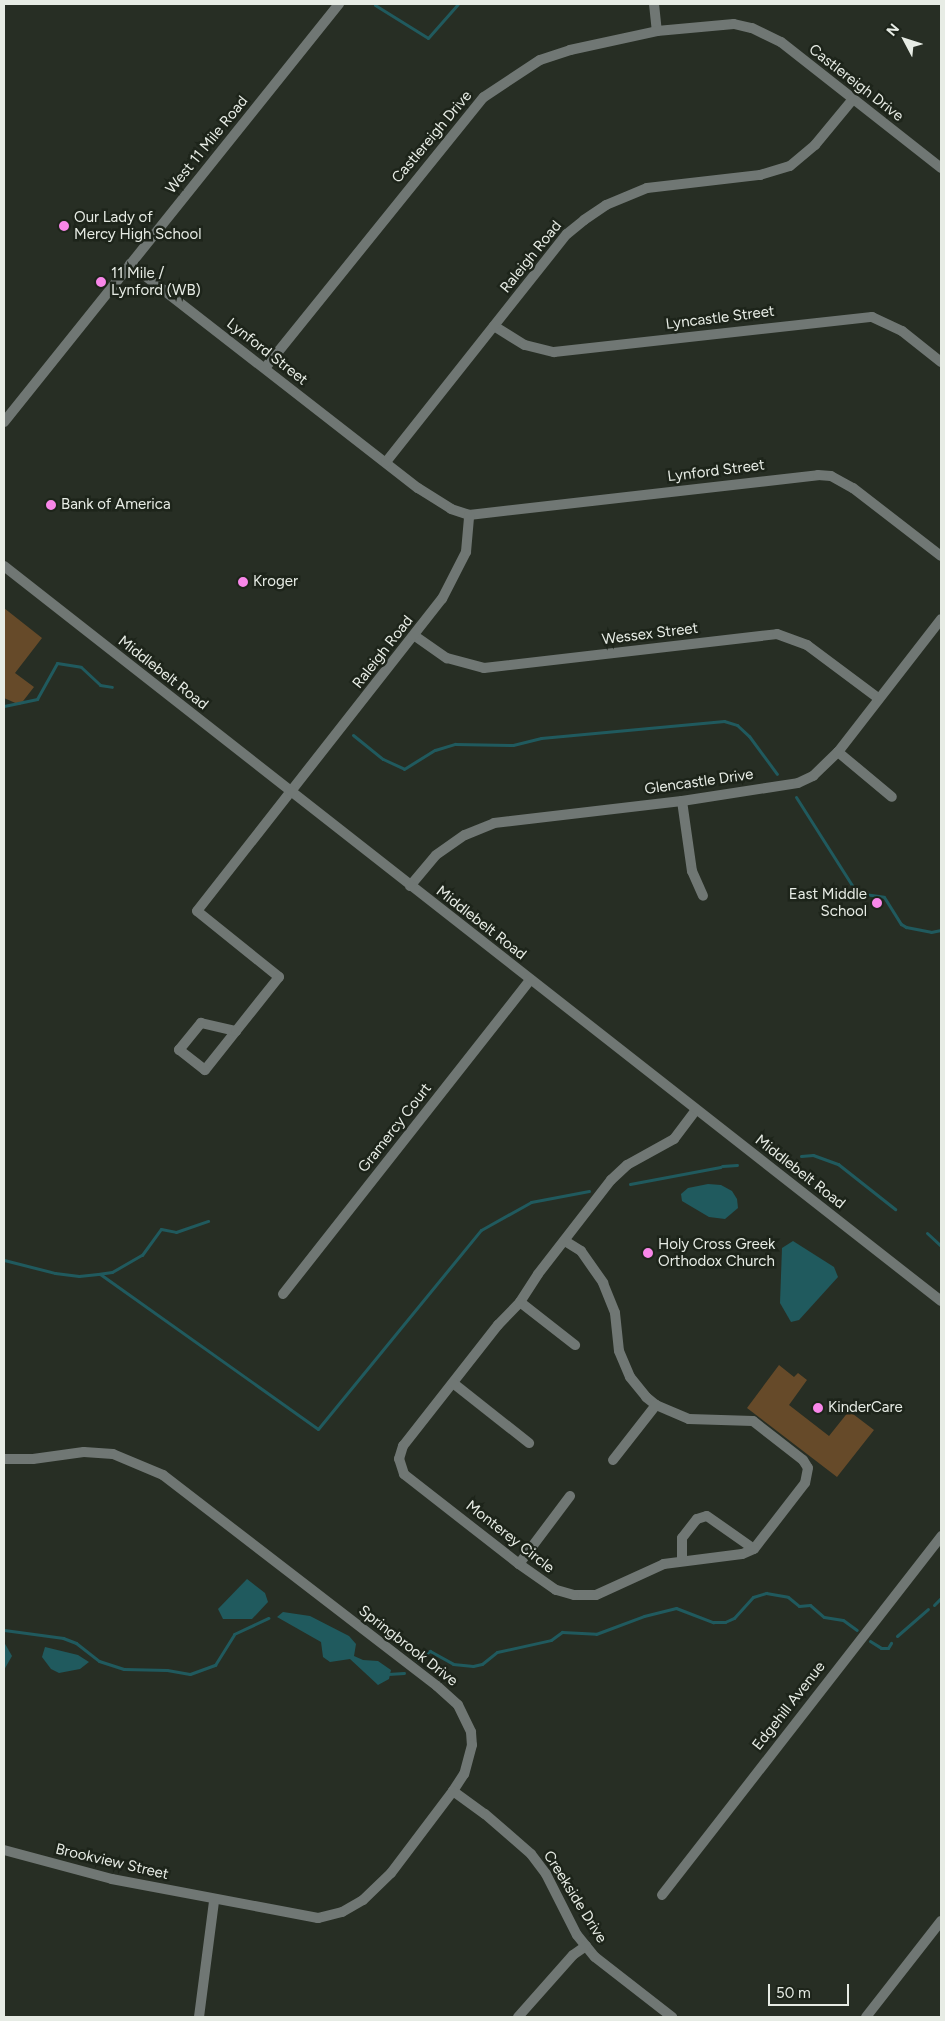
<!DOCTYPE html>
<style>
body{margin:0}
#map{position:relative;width:945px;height:2021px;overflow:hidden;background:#272e24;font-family:Figtree,sans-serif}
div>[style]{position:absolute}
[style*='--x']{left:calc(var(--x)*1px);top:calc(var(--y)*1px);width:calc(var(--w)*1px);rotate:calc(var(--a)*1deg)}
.green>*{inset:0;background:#664a29}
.water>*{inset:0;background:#205a5e}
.stream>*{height:3px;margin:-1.5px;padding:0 1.5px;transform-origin:1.5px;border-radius:1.5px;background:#205a5e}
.minor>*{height:10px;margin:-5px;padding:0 5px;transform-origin:5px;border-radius:5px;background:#707774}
.tertiary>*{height:10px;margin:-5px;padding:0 5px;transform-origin:5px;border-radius:5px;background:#707774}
.dots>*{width:14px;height:14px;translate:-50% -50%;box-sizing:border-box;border:2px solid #1d241a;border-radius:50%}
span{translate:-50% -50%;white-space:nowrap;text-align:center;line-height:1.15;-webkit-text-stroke:5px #1d241a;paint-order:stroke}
.street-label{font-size:15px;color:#e7ece5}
.poi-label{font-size:15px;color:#e7ece5}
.left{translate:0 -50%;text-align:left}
.right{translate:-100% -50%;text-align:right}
.frame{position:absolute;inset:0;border:5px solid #e7ece5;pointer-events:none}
.north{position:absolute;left:880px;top:15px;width:50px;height:50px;-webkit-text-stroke:4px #1d241a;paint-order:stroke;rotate:310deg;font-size:14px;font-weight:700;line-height:20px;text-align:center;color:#e7ece5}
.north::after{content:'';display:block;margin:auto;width:18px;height:22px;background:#e7ece5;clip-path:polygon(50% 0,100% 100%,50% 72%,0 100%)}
.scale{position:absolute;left:768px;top:1984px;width:81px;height:22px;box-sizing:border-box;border:2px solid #e7ece5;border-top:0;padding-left:6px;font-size:15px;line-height:18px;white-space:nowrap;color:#e7ece5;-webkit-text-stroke:4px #1d241a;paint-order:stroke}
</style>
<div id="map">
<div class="green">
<i style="clip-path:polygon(4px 608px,42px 638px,15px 673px,34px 687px,20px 705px,4px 698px)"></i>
<i style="clip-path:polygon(779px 1365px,794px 1377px,798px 1373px,807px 1380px,789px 1405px,829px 1436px,849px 1411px,874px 1430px,837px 1477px,747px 1408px)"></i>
</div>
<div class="water">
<i style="clip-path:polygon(708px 1184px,721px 1185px,732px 1191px,737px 1199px,738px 1208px,725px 1219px,709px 1217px,682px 1201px,681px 1194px,688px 1188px)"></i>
<i style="clip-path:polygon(793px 1241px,834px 1267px,838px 1277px,799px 1320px,791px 1322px,780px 1303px,782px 1248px)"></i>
<i style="clip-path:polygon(247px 1579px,265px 1593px,268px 1602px,252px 1619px,223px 1619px,218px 1609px)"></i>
<i style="clip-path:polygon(283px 1612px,310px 1616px,349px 1636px,356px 1644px,354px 1656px,363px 1660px,378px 1661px,388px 1668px,391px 1670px,389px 1679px,378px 1685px,350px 1659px,330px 1662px,323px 1657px,321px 1642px,277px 1617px)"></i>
<i style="clip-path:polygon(4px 1642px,12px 1656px,4px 1670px)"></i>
<i style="clip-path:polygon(45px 1647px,78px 1655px,89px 1662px,80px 1669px,59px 1673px,51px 1669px,42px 1657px)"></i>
</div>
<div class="stream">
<i style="--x:375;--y:5;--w:62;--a:31.9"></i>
<i style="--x:428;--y:38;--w:45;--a:-48.6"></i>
<i style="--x:4;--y:706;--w:34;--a:-12"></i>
<i style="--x:37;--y:699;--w:41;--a:-60.9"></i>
<i style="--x:57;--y:663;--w:24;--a:9"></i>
<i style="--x:81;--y:667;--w:26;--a:43"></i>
<i style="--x:100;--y:685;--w:12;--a:9"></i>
<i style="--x:353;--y:735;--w:38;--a:39"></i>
<i style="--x:383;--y:759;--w:23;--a:25"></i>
<i style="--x:404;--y:769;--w:36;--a:-32"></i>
<i style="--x:435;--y:750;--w:21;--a:-17"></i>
<i style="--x:455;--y:744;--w:58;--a:1"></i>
<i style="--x:513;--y:745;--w:29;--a:-14"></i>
<i style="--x:541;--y:738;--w:184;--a:-5.3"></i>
<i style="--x:724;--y:721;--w:14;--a:17"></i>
<i style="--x:737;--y:725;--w:16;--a:43"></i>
<i style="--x:749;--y:736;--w:47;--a:53.6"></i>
<i style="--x:796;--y:797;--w:114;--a:57.6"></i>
<i style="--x:857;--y:893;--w:27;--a:8"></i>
<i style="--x:884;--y:897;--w:32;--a:58"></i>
<i style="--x:901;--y:924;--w:6;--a:31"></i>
<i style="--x:906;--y:927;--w:25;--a:11"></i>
<i style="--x:931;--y:932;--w:10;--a:-11"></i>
<i style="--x:801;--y:1156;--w:12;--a:-5"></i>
<i style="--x:813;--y:1155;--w:27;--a:20"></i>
<i style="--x:838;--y:1164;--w:73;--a:38.3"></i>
<i style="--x:722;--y:1166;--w:15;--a:-4"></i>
<i style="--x:630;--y:1184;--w:92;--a:-10.7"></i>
<i style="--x:927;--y:1233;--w:19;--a:43"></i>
<i style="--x:4;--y:1260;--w:53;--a:14.3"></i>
<i style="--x:55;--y:1273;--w:24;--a:7"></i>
<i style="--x:79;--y:1276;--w:19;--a:-6"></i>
<i style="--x:98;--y:1274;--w:14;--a:-8"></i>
<i style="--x:112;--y:1272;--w:34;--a:-30"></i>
<i style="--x:142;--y:1255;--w:32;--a:-54"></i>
<i style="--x:161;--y:1229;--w:15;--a:11"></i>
<i style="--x:176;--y:1232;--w:34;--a:-19"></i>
<i style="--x:100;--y:1274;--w:267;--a:35.4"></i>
<i style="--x:318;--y:1429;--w:257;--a:-50.7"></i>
<i style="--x:481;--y:1230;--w:57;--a:-29.2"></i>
<i style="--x:531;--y:1202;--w:59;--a:-10.7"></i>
<i style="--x:934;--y:1605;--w:10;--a:-45"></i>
<i style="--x:4;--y:1630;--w:60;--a:7.7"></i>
<i style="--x:63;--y:1638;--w:14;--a:21"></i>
<i style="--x:76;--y:1643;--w:29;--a:38"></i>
<i style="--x:99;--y:1661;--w:26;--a:18"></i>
<i style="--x:124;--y:1669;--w:43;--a:1.3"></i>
<i style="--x:167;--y:1670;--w:23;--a:10"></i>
<i style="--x:190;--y:1674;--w:27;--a:-20"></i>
<i style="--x:215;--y:1665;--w:36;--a:-58"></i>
<i style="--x:234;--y:1634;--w:38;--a:-25"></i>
<i style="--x:897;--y:1636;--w:41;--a:-41.1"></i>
<i style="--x:870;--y:1641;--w:13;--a:32"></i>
<i style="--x:881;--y:1648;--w:7;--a:0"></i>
<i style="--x:888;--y:1648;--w:6;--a:-59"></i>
<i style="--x:417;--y:1660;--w:16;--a:-35"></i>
<i style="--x:430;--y:1651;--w:26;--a:29"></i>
<i style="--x:453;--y:1664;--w:20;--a:6"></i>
<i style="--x:473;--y:1666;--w:9;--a:-13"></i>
<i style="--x:482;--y:1664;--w:19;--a:-39"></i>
<i style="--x:497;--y:1652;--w:55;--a:-12.5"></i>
<i style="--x:551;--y:1640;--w:14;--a:-36"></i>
<i style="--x:562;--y:1632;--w:34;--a:3"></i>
<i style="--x:596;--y:1634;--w:51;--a:-20.6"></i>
<i style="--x:644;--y:1616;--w:33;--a:-14"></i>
<i style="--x:676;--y:1608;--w:40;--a:21"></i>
<i style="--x:713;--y:1622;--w:12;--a:0"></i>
<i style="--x:725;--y:1622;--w:10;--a:-24"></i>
<i style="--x:734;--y:1618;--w:28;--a:-48"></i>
<i style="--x:753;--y:1597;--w:14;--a:-17"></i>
<i style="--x:766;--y:1593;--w:22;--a:10"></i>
<i style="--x:788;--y:1597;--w:14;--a:39"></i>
<i style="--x:799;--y:1606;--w:11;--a:-5"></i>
<i style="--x:810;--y:1605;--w:18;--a:41"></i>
<i style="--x:824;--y:1617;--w:19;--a:9"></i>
<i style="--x:843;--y:1620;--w:17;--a:36"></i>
<i style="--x:388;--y:1674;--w:16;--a:-4"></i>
</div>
<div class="minor">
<i style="--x:654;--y:4;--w:27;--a:84"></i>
<i style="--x:130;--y:264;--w:365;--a:37.9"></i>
<i style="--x:418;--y:488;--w:39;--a:32"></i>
<i style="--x:451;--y:509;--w:19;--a:18"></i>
<i style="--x:469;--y:515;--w:351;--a:-6.5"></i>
<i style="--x:818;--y:475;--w:13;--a:4"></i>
<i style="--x:831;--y:476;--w:25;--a:29"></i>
<i style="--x:853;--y:488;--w:111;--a:37.7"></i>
<i style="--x:494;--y:326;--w:36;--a:32"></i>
<i style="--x:525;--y:345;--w:30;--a:14"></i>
<i style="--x:554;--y:352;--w:320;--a:-6.3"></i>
<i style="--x:872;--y:317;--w:33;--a:25"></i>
<i style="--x:902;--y:331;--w:50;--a:38.5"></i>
<i style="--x:265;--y:368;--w:348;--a:-51.1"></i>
<i style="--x:484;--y:97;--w:67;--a:-33.5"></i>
<i style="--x:540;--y:60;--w:32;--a:-18"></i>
<i style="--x:570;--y:50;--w:89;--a:-12.3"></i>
<i style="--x:657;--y:31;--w:77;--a:-5.2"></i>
<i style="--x:734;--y:24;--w:18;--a:13"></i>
<i style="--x:752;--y:28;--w:32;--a:26"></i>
<i style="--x:781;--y:42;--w:204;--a:38.2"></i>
<i style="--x:386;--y:462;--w:291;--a:-51.6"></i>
<i style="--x:567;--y:234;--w:22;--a:-39"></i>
<i style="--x:584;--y:220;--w:27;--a:-34"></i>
<i style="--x:606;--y:205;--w:44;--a:-22.5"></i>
<i style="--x:647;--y:188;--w:114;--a:-6.6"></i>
<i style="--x:760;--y:175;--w:31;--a:-17"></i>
<i style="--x:790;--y:166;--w:33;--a:-40"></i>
<i style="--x:815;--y:145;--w:60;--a:-50.4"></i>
<i style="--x:415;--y:636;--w:39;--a:35"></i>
<i style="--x:447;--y:658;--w:38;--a:15"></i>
<i style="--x:484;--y:668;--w:295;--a:-6.6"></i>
<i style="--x:777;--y:634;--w:32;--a:20"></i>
<i style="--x:807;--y:645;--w:89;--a:36.7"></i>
<i style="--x:838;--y:752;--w:70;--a:39.8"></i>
<i style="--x:682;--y:801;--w:71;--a:81.9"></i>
<i style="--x:692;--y:871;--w:27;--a:66"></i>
<i style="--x:410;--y:886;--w:40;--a:-50"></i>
<i style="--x:436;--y:855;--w:35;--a:-35"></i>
<i style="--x:465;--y:835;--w:31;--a:-22"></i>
<i style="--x:494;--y:823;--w:189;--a:-6.7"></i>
<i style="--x:682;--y:801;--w:117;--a:-8.8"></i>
<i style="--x:798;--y:783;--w:17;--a:-25"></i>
<i style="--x:813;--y:776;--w:35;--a:-44"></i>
<i style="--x:838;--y:752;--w:168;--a:-52.2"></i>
<i style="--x:236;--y:1031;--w:50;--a:128.5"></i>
<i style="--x:205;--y:1070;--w:33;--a:-142"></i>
<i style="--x:179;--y:1050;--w:35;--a:-51"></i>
<i style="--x:201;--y:1023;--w:36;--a:13"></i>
<i style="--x:236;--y:1031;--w:69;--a:-51.5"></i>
<i style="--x:279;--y:977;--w:105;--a:-141.2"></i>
<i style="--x:197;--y:911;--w:397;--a:-51.9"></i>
<i style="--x:442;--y:599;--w:53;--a:-62.9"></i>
<i style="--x:466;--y:552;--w:37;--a:-85"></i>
<i style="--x:565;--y:1241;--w:19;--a:32"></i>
<i style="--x:581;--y:1251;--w:39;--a:55"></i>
<i style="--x:603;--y:1283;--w:32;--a:68"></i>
<i style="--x:615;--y:1313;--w:38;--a:84"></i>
<i style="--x:619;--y:1351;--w:28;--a:67"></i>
<i style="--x:630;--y:1377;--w:26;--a:51"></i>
<i style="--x:646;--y:1397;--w:13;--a:39"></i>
<i style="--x:656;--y:1405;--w:36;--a:23"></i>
<i style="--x:689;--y:1419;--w:64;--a:1.8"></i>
<i style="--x:753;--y:1421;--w:63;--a:38"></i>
<i style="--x:803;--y:1460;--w:9;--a:58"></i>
<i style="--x:808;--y:1468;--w:15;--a:101"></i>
<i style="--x:805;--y:1483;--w:83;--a:127.7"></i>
<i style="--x:754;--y:1549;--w:13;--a:157"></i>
<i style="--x:742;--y:1554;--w:79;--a:172.7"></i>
<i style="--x:664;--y:1564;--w:75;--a:155.5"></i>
<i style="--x:596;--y:1595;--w:22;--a:180"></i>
<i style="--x:574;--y:1595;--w:19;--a:-164"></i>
<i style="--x:556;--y:1590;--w:45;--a:-144.9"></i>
<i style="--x:519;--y:1564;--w:146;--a:-142"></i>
<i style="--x:404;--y:1474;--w:16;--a:-108"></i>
<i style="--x:399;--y:1459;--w:14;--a:-73"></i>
<i style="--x:403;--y:1446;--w:154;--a:-51.9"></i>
<i style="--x:498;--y:1325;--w:32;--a:-46"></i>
<i style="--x:520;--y:1302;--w:33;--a:-57"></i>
<i style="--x:538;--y:1274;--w:119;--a:-52.2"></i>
<i style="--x:611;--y:1180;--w:22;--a:-43"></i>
<i style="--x:627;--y:1165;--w:54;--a:-29"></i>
<i style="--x:674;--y:1139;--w:36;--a:-53"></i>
<i style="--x:283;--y:1294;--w:400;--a:-51.8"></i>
<i style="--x:520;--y:1302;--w:70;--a:38"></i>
<i style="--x:453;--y:1383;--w:97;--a:38.3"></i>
<i style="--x:4;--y:1459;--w:29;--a:0"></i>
<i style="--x:33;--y:1459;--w:51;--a:-7.8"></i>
<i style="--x:84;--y:1452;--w:29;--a:4"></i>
<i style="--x:113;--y:1454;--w:54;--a:22.8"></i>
<i style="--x:163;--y:1475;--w:346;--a:37.6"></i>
<i style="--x:437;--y:1686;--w:28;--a:42"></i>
<i style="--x:458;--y:1705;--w:30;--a:64"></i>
<i style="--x:471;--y:1732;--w:13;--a:86"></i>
<i style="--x:472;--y:1745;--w:30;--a:105"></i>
<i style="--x:464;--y:1774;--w:20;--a:123"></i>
<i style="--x:453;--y:1791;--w:103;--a:127.1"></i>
<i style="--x:391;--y:1873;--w:39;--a:136"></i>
<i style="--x:363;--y:1900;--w:24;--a:150"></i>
<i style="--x:342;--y:1912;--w:25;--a:166"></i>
<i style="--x:318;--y:1918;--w:210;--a:-169.3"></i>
<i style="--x:112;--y:1879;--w:112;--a:-165"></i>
<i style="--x:613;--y:1460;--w:70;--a:-52"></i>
<i style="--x:682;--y:1559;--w:21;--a:-90"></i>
<i style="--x:682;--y:1538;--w:24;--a:-52"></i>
<i style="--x:697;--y:1519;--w:10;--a:-17"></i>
<i style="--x:707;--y:1516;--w:57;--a:35.1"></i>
<i style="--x:519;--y:1564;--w:85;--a:-53.1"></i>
<i style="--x:453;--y:1791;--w:39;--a:36"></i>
<i style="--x:485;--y:1814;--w:61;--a:41"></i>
<i style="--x:531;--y:1854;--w:25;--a:53"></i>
<i style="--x:546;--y:1874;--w:68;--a:63.1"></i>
<i style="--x:577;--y:1935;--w:28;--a:51"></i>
<i style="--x:595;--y:1957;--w:98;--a:37.9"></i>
<i style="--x:662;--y:1895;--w:455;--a:-52.1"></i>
<i style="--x:199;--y:2017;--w:117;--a:-82.6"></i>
<i style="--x:518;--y:2017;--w:83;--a:-48.4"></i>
<i style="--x:573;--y:1955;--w:16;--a:-35"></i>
<i style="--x:866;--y:2017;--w:122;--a:-52"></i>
</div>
<div class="tertiary">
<i style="--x:4;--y:422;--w:536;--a:-51.29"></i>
<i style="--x:4;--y:566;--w:1191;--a:38.11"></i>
</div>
<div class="dots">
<i style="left:64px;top:226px;background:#f987e9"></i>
<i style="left:101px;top:282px;background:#f987e9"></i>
<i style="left:51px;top:505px;background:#f987e9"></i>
<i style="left:243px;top:582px;background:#f987e9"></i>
<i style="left:877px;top:903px;background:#f987e9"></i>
<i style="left:648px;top:1253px;background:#f987e9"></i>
<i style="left:818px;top:1408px;background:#f987e9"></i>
</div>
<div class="street-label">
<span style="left:856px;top:83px;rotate:38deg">Castlereigh Drive</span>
<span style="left:432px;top:137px;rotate:-50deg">Castlereigh Drive</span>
<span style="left:207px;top:145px;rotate:-51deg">West 11 Mile Road</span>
<span style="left:531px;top:257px;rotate:-51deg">Raleigh Road</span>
<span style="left:720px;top:318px;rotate:-7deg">Lyncastle Street</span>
<span style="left:267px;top:352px;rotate:38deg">Lynford Street</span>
<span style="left:716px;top:471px;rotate:-7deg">Lynford Street</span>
<span style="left:650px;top:634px;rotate:-7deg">Wessex Street</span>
<span style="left:383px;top:652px;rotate:-52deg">Raleigh Road</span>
<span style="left:163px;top:673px;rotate:38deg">Middlebelt Road</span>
<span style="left:699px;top:782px;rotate:-8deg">Glencastle Drive</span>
<span style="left:481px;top:923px;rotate:38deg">Middlebelt Road</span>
<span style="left:395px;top:1128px;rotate:-52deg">Gramercy Court</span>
<span style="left:800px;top:1172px;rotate:38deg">Middlebelt Road</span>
<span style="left:510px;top:1537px;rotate:38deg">Monterey Circle</span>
<span style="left:408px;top:1646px;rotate:38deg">Springbrook Drive</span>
<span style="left:789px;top:1706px;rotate:-52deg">Edgehill Avenue</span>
<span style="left:112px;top:1862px;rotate:13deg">Brookview Street</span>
<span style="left:575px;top:1897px;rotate:58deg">Creekside Drive</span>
</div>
<div class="poi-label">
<span class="left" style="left:74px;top:226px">Our Lady of<br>Mercy High School</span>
<span class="left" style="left:111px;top:282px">11 Mile /<br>Lynford (WB)</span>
<span class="left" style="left:61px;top:505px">Bank of America</span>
<span class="left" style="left:253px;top:582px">Kroger</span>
<span class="right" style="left:867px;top:903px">East Middle<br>School</span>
<span class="left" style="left:658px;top:1253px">Holy Cross Greek<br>Orthodox Church</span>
<span class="left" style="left:828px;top:1408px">KinderCare</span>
</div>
<div class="frame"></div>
<div class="north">N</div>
<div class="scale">50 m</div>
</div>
